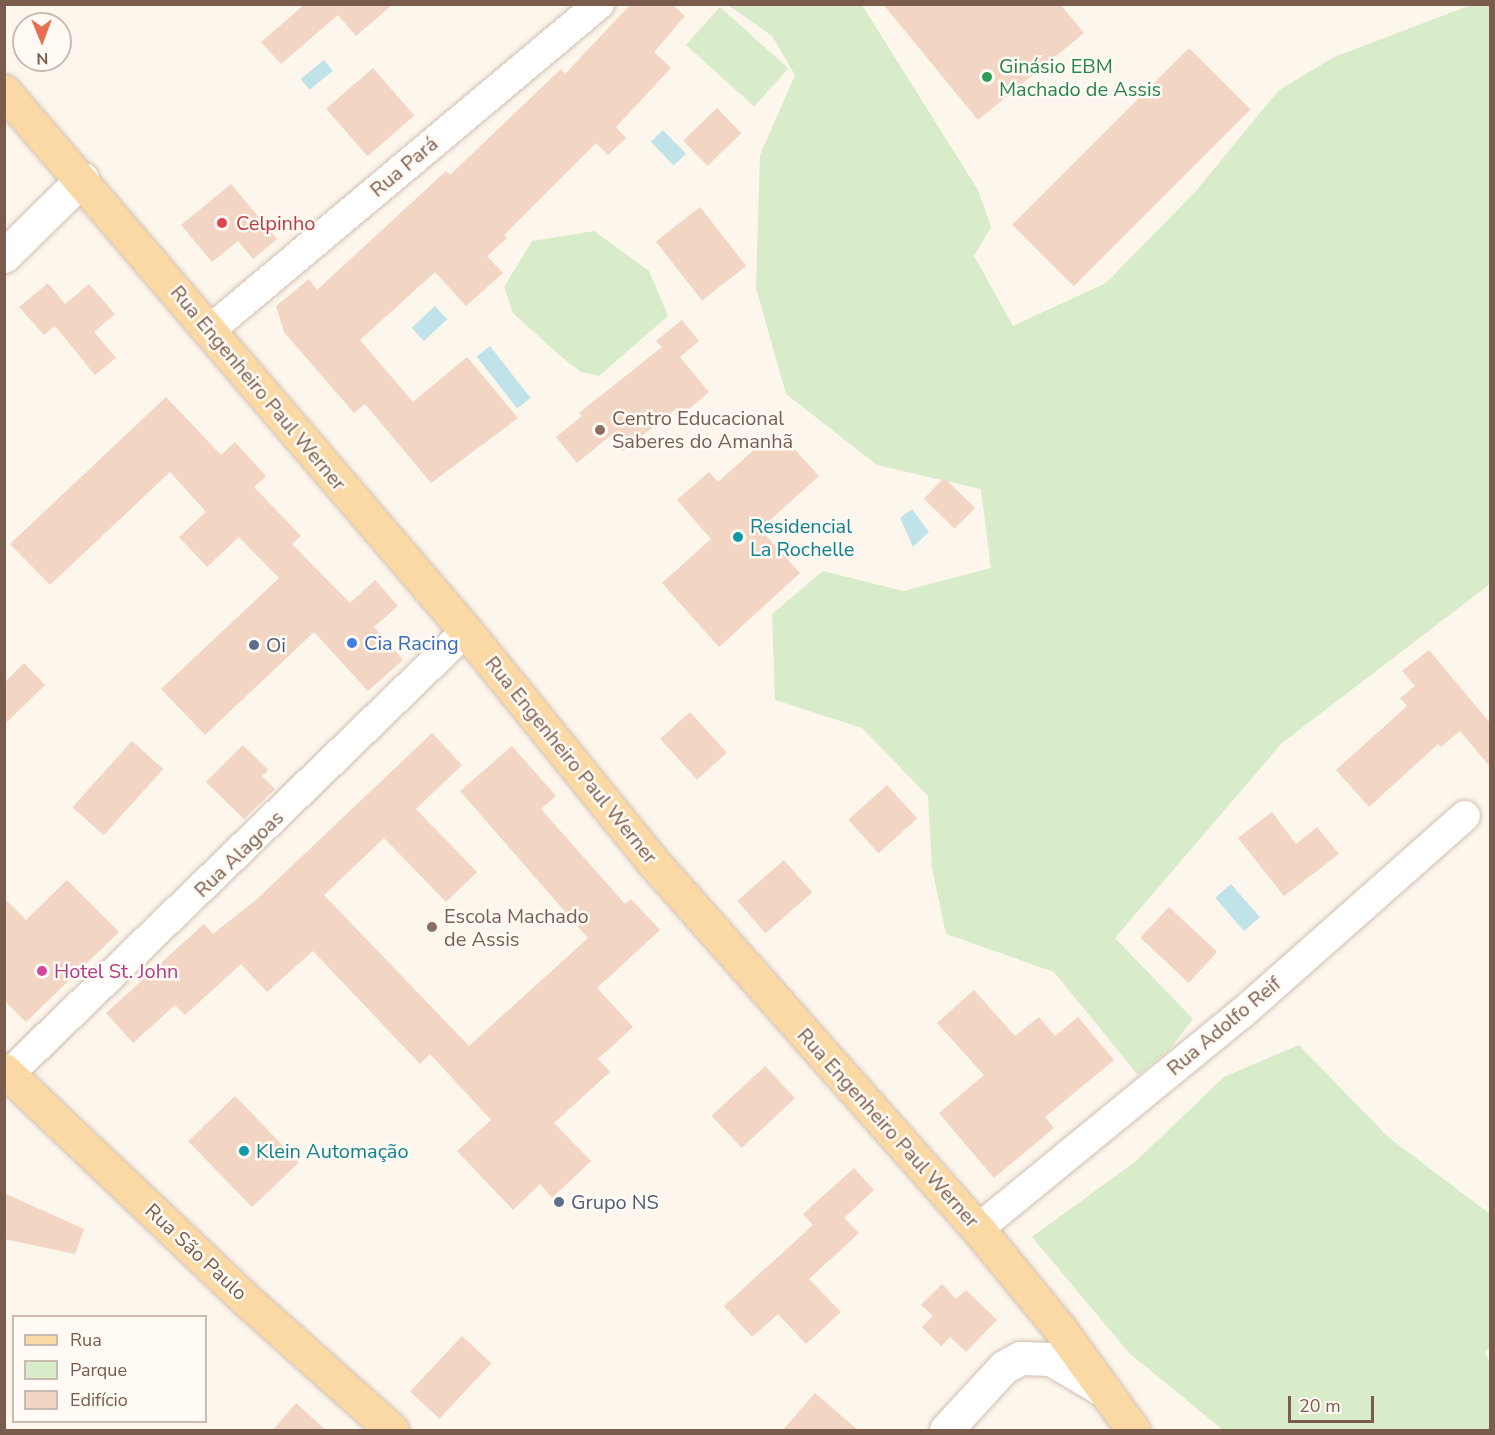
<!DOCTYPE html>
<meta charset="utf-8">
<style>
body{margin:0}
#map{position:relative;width:1495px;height:1435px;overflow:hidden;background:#fdf6ec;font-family:"Nunito Sans",sans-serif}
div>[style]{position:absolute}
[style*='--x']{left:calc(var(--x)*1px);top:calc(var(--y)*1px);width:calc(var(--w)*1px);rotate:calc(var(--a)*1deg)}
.green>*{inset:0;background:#d8ecc9;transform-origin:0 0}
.water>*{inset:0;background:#bfe3e8;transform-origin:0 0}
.building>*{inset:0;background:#f3d5c3;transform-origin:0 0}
.roads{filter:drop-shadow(0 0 2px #d1beb0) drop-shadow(0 0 2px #d1beb0)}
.street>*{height:30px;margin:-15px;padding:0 15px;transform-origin:15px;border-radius:15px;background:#fff}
.secondary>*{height:33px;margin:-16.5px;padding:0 16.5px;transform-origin:16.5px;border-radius:16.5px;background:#fff}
.primary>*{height:33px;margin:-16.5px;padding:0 16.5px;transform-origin:16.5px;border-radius:16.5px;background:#fbd9a5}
.dots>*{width:16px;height:16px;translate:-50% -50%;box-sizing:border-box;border:3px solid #fffaf3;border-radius:50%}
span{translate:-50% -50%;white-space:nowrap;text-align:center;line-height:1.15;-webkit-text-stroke:5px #fffaf3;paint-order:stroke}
.leisure-label{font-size:20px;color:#27864d}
.left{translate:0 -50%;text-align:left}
.street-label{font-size:20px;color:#7a5c4d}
.health-label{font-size:20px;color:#be3a42}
.education-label{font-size:20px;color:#785e54}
.culture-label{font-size:20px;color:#0d838f}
.shop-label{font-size:20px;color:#366cbe}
.service-label{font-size:20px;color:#4e5e75}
.hotel-label{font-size:20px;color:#b23c85}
.frame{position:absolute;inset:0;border:6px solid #7a5c4d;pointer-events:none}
.legend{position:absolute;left:12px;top:1315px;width:195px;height:108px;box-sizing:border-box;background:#fffaf3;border:2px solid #cabbb1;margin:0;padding:8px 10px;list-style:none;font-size:18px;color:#7a5c4d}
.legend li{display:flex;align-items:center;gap:12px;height:30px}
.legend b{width:30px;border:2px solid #cabbb1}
.north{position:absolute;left:12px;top:12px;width:60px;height:60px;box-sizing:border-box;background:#fffaf3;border:2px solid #cabbb1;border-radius:50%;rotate:179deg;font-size:16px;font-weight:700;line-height:24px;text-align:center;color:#7a5c4d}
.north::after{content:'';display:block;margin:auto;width:21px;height:27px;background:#e76f51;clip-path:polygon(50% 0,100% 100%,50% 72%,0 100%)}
.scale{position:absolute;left:1288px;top:1396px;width:86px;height:27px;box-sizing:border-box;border:3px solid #7a5c4d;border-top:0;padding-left:8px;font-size:18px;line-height:21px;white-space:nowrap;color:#7a5c4d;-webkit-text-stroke:4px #fffaf3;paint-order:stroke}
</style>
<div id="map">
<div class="green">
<i style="clip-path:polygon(728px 5px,862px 5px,978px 190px,991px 227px,974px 256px,1013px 326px,1106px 283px,1195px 192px,1279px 90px,1334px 57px,1471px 5px,1490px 5px,1490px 584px,1282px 743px,1115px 938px,1193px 1019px,1169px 1050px,1138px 1075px,1054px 972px,946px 934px,932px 868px,928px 796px,862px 728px,775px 700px,772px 614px,823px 571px,903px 591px,991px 568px,981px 489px,877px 465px,786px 394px,756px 288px,760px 155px,795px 75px,772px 36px)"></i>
<i style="left:720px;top:7px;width:92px;height:51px;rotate:42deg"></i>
<i style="clip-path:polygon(594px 231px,649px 271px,668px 316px,599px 376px,581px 372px,558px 354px,513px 313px,504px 287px,532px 241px)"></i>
<i style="clip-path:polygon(1299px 1045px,1388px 1137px,1490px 1214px,1490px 1346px,1485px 1353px,1490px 1363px,1490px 1430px,1223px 1430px,1129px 1353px,1032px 1237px,1136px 1161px,1224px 1077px)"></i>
</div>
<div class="water">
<i style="left:324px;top:60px;width:14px;height:30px;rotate:51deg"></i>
<i style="left:663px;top:130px;width:33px;height:17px;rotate:46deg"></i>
<i style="left:435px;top:306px;width:18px;height:32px;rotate:47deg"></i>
<i style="left:490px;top:346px;width:66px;height:17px;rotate:52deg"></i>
<i style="clip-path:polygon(912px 509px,929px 532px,913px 547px,900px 518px)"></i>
<i style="left:1231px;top:884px;width:44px;height:21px;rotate:49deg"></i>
</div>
<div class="building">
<i style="clip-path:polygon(305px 4px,393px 4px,356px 36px,338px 15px,281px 64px,261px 42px)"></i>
<i style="clip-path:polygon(631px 4px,672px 4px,685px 16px,654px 52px,671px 68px,616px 127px,626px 138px,608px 155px,596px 143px,504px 235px,507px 238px,487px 256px,503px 273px,466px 306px,435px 272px,360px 340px,413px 402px,467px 357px,518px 418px,431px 483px,365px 404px,354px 413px,284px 332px,276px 306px,309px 279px,317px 290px,446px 171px,450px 175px,561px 69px,565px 74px)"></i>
<i style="clip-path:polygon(883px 4px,1060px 4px,1084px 33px,978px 120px)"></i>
<i style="left:1189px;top:48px;width:87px;height:250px;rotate:45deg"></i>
<i style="left:373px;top:68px;width:63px;height:62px;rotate:49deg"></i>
<i style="left:717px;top:108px;width:35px;height:47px;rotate:46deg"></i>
<i style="clip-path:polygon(231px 184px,277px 239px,253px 259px,238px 241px,212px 262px,181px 225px)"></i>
<i style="left:700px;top:207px;width:75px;height:56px;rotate:52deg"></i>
<i style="clip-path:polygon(48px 283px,65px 304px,89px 284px,115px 314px,94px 332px,116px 358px,95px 375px,55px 326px,44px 335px,19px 307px)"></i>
<i style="clip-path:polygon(682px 320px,699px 341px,680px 357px,709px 392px,683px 414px,677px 408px,623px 451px,610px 436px,577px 463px,556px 437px,582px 416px,579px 413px,662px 347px,656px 341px)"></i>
<i style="clip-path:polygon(166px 397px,221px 455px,235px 442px,266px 476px,254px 487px,301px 536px,292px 544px,350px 603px,375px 580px,398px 606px,374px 627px,403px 660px,368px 691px,314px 632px,205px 735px,161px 689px,279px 578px,239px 537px,207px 567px,179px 537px,206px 512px,170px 472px,50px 585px,10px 544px)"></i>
<i style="clip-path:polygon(767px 438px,777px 448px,786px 440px,819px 476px,760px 529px,800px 573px,719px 647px,662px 583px,711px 539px,677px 500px,709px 472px,718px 482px)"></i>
<i style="left:944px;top:478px;width:43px;height:29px;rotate:44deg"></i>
<i style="clip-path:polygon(1429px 650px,1491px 724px,1491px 768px,1460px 731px,1441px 747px,1438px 744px,1369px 807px,1336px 770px,1407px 706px,1400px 698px,1415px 686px,1402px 671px)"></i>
<i style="clip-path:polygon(24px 663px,45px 685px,4px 725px,4px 683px)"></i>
<i style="left:690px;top:712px;width:55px;height:40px;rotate:48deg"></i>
<i style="clip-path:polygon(432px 733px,462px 765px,416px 809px,477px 872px,446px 902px,384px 838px,324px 895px,469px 1046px,588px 938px,460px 791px,512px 746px,556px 796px,541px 809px,625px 904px,631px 899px,660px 930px,597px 988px,633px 1027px,598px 1059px,610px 1072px,554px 1123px,591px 1161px,552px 1198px,540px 1184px,513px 1210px,457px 1151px,491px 1120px,430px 1054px,420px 1064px,313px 951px,267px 992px,241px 964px,185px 1015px,175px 1005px,133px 1043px,106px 1013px,204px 924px,213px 934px,257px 899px)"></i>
<i style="left:132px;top:741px;width:42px;height:89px;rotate:42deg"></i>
<i style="clip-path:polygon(243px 745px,268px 770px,262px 776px,275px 789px,244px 819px,206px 782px)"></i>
<i style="left:887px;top:785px;width:45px;height:52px;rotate:48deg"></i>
<i style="clip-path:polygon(1272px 812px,1296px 844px,1317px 827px,1339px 854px,1284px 896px,1238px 838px)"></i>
<i style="left:784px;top:860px;width:43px;height:62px;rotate:49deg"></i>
<i style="clip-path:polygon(67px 880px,119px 932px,26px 1022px,4px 1000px,4px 898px,26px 920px)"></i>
<i style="left:1169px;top:907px;width:66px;height:42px;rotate:43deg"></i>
<i style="clip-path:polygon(974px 990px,1015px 1036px,1039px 1017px,1055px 1036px,1078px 1017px,1114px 1060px,1045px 1117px,1054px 1128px,994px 1178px,939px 1113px,984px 1075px,937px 1023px)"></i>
<i style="left:765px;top:1066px;width:44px;height:73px;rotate:47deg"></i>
<i style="left:235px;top:1096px;width:92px;height:65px;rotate:46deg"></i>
<i style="clip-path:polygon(854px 1168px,874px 1190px,844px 1218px,859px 1233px,809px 1279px,841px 1312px,806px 1344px,778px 1314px,752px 1337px,724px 1306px,813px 1225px,803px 1214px)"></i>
<i style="clip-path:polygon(4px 1193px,84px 1229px,75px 1254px,4px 1239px)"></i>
<i style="clip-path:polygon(942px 1284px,956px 1299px,966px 1290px,997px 1320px,966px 1352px,950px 1337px,941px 1346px,922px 1327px,933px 1316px,921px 1305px)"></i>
<i style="left:462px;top:1336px;width:40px;height:76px;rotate:43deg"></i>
<i style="clip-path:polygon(815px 1393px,859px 1431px,782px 1431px)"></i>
<i style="clip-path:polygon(296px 1403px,327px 1431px,272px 1431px)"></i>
</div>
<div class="roads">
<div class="street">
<i style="--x:210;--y:330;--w:508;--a:-39.96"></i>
<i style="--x:9;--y:1074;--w:636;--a:-44.11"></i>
<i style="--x:978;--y:1229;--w:340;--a:-39.3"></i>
<i style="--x:1241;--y:1014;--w:299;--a:-41.5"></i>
</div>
<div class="secondary">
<i style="--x:4;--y:256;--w:110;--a:-44.6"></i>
<i style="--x:946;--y:1430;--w:86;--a:-47.4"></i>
<i style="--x:1004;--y:1367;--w:18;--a:-29"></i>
<i style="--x:1020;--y:1358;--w:31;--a:2"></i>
<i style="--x:1051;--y:1359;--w:63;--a:30.7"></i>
</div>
<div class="primary">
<i style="--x:4;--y:91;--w:711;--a:49.45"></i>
<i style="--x:466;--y:631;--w:299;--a:51"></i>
<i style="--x:654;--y:863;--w:489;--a:48.5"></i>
<i style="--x:978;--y:1229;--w:129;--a:50.6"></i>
<i style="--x:1060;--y:1329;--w:125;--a:54.1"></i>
<i style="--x:4;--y:1070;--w:342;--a:43.5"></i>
<i style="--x:252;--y:1305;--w:188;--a:41.8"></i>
</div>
</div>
<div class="dots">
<i style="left:987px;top:77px;background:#2e9e5b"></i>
<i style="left:222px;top:223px;background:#e0444e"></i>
<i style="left:600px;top:430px;background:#8d6e63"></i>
<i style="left:738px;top:537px;background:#0f9aa8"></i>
<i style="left:352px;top:643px;background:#3f7fe0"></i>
<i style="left:254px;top:645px;background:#5c6f8a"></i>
<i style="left:432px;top:927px;background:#8d6e63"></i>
<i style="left:42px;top:971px;background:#d1479c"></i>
<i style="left:244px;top:1151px;background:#0f9aa8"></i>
<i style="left:559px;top:1202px;background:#5c6f8a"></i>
</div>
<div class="leisure-label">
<span class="left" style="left:999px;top:78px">Ginásio EBM<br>Machado de Assis</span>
</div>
<div class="street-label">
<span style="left:404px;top:167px;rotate:-40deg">Rua Pará</span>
<span style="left:258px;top:388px;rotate:50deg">Rua Engenheiro Paul Werner</span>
<span style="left:571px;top:760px;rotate:51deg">Rua Engenheiro Paul Werner</span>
<span style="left:239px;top:854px;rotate:-44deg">Rua Alagoas</span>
<span style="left:1224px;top:1026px;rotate:-40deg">Rua Adolfo Reif</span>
<span style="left:888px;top:1128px;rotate:48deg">Rua Engenheiro Paul Werner</span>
<span style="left:196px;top:1252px;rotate:43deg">Rua São Paulo</span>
</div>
<div class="health-label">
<span class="left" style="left:236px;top:223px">Celpinho</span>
</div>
<div class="education-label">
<span class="left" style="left:612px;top:430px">Centro Educacional<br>Saberes do Amanhã</span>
<span class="left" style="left:444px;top:928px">Escola Machado<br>de Assis</span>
</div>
<div class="culture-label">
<span class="left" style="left:750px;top:538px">Residencial<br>La Rochelle</span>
<span class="left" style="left:256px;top:1151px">Klein Automação</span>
</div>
<div class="shop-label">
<span class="left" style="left:364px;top:643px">Cia Racing</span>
</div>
<div class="service-label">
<span class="left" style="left:266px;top:645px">Oi</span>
<span class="left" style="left:571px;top:1202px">Grupo NS</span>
</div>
<div class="hotel-label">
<span class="left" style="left:54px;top:971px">Hotel St. John</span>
</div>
<div class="frame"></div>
<ul class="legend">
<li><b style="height:8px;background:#fbd9a5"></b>Rua</li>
<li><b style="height:16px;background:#d8ecc9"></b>Parque</li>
<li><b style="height:16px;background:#f3d5c3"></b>Edifício</li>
</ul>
<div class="north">N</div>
<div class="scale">20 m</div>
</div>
